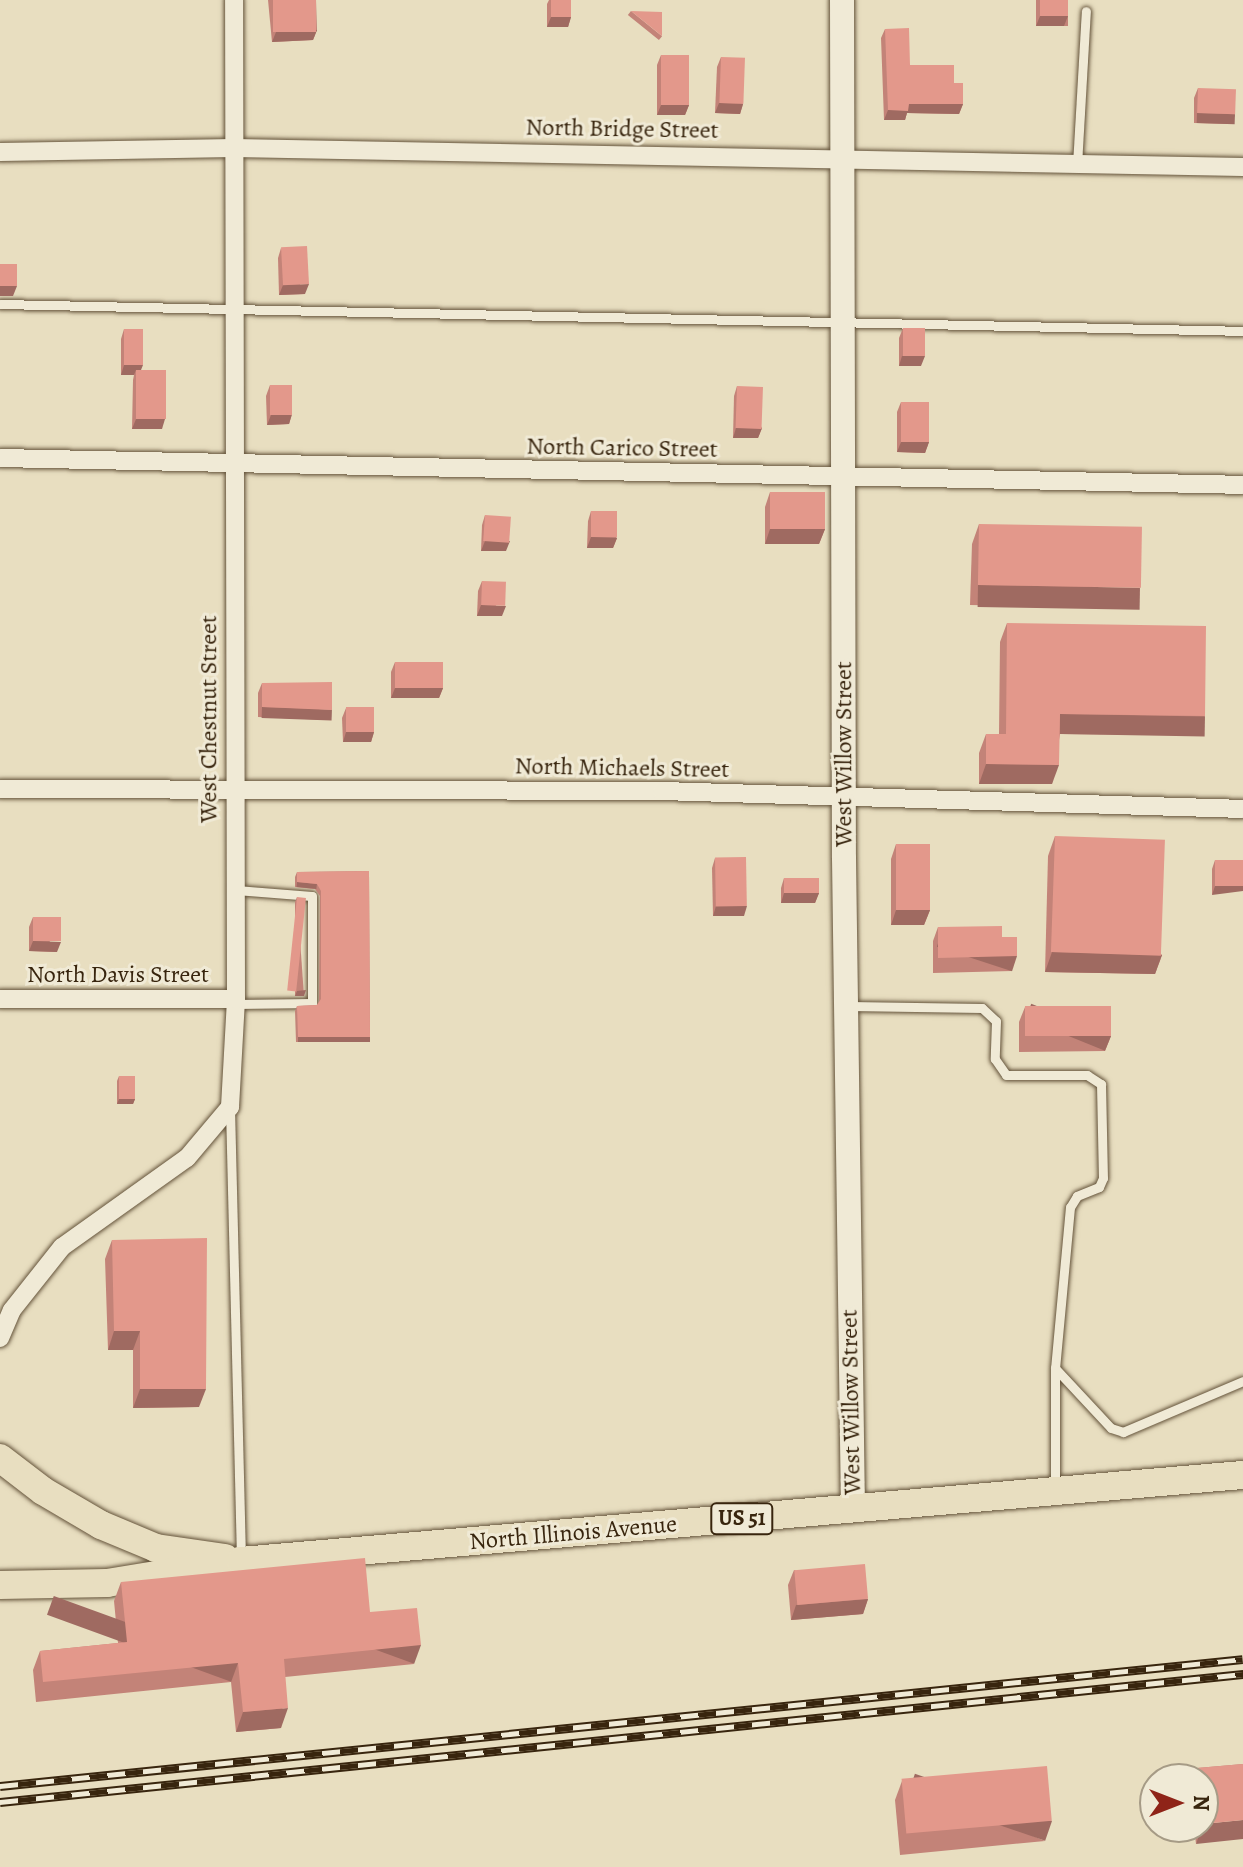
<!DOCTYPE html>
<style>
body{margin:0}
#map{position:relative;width:1243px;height:1867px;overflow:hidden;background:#e8dec0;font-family:Alegreya,serif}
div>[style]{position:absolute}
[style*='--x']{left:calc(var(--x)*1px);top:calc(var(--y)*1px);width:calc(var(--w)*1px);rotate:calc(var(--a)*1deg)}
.roads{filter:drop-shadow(0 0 2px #64533a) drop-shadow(0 0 2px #64533a)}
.lane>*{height:9px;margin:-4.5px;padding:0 4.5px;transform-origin:4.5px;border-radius:4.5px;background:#f0ead6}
.street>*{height:18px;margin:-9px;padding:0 9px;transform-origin:9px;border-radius:9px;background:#f0ead6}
.secondary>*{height:24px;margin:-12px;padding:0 12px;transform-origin:12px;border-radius:12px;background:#f0ead6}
.primary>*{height:28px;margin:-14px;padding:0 14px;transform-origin:14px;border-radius:14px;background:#e8dec0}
.rail>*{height:9px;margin-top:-4.5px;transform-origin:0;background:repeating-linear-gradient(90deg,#f0ead6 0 18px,#38250e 0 36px);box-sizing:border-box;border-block:2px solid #38250e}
.wall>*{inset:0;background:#c38378;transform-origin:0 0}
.shaded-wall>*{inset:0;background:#9f6a61;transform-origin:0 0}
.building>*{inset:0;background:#e3988b;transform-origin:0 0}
span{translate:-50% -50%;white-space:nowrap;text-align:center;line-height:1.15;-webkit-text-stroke:6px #f0ead6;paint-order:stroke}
.shield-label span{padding:2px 6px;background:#f0ead6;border:2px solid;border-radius:6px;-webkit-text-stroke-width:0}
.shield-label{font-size:22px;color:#38250e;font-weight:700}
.street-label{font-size:24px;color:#38250e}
.north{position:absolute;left:1139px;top:1763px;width:80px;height:80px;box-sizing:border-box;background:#f0ead6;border:2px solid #a69b86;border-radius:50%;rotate:90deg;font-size:22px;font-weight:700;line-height:32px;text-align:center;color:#38250e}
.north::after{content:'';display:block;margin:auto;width:28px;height:36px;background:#8f2418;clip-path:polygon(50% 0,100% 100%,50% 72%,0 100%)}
</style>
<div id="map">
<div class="roads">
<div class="lane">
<i style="--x:1077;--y:165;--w:154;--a:-86.7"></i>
<i style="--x:0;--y:304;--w:1243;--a:1.24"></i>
<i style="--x:236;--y:890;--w:76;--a:4.5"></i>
<i style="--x:312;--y:896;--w:107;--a:90"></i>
<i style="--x:312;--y:1003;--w:76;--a:179.2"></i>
<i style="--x:849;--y:1006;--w:133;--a:0.9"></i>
<i style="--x:982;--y:1008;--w:19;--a:43"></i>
<i style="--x:996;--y:1021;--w:38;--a:92"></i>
<i style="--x:995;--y:1059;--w:19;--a:55"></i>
<i style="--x:1006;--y:1075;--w:81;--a:0"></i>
<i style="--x:1087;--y:1075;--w:17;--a:33"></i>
<i style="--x:1101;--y:1084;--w:94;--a:88.8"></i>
<i style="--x:1103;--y:1178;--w:10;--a:114"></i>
<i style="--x:1099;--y:1187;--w:24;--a:158"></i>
<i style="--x:1077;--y:1196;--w:13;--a:122"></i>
<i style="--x:1070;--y:1207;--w:162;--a:95.3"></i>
<i style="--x:1055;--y:1368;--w:121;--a:90"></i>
<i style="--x:230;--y:1108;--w:450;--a:88.6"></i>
<i style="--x:1055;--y:1368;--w:82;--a:47"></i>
<i style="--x:1111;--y:1428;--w:13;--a:18"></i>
<i style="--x:1123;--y:1432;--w:130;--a:-23"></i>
</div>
<div class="street">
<i style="--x:0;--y:152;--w:234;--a:-1"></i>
<i style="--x:234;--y:148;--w:1009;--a:1.08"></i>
<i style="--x:0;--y:458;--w:1243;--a:1.24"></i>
<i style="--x:0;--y:789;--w:662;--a:0.17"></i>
<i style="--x:662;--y:791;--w:581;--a:1.77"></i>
<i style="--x:0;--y:999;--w:236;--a:0"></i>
<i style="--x:0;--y:1338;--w:30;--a:-67"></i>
<i style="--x:12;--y:1310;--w:80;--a:-51.6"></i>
<i style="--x:62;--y:1247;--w:153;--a:-35.5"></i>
<i style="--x:187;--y:1158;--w:67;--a:-49.9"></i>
<i style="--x:230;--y:1107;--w:108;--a:-86.8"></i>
<i style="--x:236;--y:999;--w:999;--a:-90.11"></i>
</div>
<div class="secondary">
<i style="--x:842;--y:0;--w:858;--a:89.87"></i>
<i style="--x:844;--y:858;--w:651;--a:89.21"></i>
</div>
<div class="primary">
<i style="--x:0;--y:1458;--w:54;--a:37.5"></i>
<i style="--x:43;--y:1491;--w:67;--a:30.4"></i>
<i style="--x:101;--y:1525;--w:60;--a:22.7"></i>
<i style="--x:156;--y:1548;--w:70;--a:8.2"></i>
<i style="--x:0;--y:1585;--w:107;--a:-1.1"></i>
<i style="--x:107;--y:1583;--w:136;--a:-9.3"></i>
<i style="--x:241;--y:1561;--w:1006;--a:-4.91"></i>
</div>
</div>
<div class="rail">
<i style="--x:0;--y:1786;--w:1249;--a:-5.83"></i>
<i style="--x:0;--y:1802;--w:1250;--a:-5.88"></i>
</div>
<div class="wall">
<i style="clip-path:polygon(268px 0,316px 0,317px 30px,313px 40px,272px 42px)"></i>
<i style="clip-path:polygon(549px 0,551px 0,571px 17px,568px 27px,547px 27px,547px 4px)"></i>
<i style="left:1036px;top:0;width:32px;height:26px"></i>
<i style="left:631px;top:11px;width:40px;height:5px;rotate:39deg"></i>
<i style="clip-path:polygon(885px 29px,910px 65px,954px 83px,963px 104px,959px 114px,907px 113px,905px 120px,884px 120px,881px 38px)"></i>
<i style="clip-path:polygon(661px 55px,689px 105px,685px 115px,657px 115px,657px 65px)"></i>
<i style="clip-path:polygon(721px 57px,743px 104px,740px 114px,715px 113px,717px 67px)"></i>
<i style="clip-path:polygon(1198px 88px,1235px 114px,1232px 124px,1194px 123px,1194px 98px)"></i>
<i style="clip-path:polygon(281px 248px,305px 294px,279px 295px,278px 258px)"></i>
<i style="clip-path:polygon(903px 328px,921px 366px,899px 366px,899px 338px)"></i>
<i style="clip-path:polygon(124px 329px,141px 370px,162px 429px,132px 429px,133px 380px,134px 375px,121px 375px,121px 339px)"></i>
<i style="clip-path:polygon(270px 385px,292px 414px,289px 424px,267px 425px,266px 396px)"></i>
<i style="clip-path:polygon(737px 386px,762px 428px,758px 438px,733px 438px,734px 396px)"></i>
<i style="clip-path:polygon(901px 402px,929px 442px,925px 453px,897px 452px,897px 412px)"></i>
<i style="clip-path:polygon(770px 492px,825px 529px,819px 544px,765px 544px,765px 507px)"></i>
<i style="clip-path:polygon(591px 511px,617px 538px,613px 548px,587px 548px,588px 521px)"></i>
<i style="clip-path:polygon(485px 515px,506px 551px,481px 551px,482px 525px)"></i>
<i style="clip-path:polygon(979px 524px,1133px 608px,970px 605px,972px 544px)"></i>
<i style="clip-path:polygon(482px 581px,502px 616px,477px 616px,478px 591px)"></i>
<i style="clip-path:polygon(1007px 623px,1205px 716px,1198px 735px,1060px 734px,1052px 784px,979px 784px,979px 753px,986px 734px,999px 734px,1000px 642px)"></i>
<i style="clip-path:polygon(395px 662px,443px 688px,439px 698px,391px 698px,391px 672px)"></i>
<i style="clip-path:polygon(262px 683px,328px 720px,258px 717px,258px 693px)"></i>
<i style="clip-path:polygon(346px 708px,374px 732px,371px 742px,343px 742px,342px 718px)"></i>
<i style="clip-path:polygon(1055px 836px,1162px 955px,1155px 974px,1045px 972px,1048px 856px)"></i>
<i style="clip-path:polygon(896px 844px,930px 910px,924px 925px,891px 925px,891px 859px)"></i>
<i style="clip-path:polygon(715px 858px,744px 916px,713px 916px,712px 868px)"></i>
<i style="clip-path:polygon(1215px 860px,1243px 860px,1212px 895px,1212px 869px)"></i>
<i style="clip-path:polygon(369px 871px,370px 1037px,369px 1042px,296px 1042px,295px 1011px,297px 1006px,317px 1005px,319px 1001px,320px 896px,315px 889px,295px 887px,295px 877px,297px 872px)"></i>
<i style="clip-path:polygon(784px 878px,819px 893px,815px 903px,781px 903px,781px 888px)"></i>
<i style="clip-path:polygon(297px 897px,304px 996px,295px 996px,295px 902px)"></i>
<i style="clip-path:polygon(33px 917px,57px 952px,29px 951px,29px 927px)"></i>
<i style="clip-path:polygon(938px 927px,1002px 937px,1012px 971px,933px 973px,933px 941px)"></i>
<i style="clip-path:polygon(1025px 1007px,1111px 1036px,1105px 1051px,1019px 1052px,1019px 1022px)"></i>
<i style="clip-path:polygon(119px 1076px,135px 1099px,133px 1104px,117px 1104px,117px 1081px)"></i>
<i style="clip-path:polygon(112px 1240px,199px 1407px,133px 1408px,133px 1350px,108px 1350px,105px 1259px)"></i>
<i style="clip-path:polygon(794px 1570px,868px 1599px,863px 1614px,791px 1620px,788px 1585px)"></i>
<i style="clip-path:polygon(121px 1582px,370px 1612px,414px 1664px,285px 1677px,281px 1728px,236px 1732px,231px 1682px,36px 1702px,33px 1670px,40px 1651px,118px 1643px,114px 1601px)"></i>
<i style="clip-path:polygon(1243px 1764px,1196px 1844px,1194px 1827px,1203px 1827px,1203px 1779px,1193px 1779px,1197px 1768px)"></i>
<i style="clip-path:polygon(902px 1781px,1045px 1841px,900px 1855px,895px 1800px)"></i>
</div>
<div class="shaded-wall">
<i style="clip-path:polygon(1040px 16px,1068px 16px,1064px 26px,1036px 26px)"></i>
<i style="clip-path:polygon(551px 17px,571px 17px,568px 27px,547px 27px)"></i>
<i style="clip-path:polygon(317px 30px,313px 40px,272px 42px,276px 32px)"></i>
<i style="clip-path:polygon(719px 103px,743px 104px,740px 114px,715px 113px)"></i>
<i style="clip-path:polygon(909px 104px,963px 104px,959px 114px,907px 113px,905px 120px,884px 120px,888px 110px)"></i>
<i style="clip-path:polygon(661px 105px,689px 105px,685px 115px,657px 115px)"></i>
<i style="left:1197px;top:113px;width:38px;height:10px;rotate:2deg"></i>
<i style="clip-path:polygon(309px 284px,305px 294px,279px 295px,283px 285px)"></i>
<i style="clip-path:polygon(0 286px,17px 286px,13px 296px,0 296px)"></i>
<i style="clip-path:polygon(902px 356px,925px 356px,921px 366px,899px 366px)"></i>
<i style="clip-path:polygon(124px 365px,143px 365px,139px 375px,136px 370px,134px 375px,121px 375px)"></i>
<i style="clip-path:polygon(292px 414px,289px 424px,267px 425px,271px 415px)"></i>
<i style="clip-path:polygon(136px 419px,165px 419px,162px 429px,132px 429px)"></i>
<i style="clip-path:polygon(736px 428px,762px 428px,758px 438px,733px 438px)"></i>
<i style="clip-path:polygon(901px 442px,929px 442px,925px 453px,897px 452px)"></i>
<i style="clip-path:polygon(770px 529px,825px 529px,819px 544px,765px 544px)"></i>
<i style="clip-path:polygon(591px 537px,617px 538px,613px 548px,587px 548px)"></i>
<i style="clip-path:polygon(485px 541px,510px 541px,506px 551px,481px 551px)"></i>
<i style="left:978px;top:585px;width:162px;height:22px;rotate:1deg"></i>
<i style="clip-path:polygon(481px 605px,506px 606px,502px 616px,477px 616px)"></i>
<i style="clip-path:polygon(395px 688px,443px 688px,439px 698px,391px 698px)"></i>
<i style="left:262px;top:707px;width:70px;height:11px;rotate:2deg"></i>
<i style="left:1060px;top:714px;width:145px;height:20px;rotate:1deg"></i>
<i style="clip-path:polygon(346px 732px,374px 732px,371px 742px,343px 742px)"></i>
<i style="clip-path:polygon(986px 764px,1059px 765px,1052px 784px,979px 784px)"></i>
<i style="left:297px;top:882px;width:20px;height:5px;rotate:6deg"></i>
<i style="clip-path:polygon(1243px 883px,1243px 891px,1212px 895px,1215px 886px)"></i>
<i style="clip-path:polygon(784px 893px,819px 893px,815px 903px,781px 903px)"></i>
<i style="clip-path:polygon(716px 906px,747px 906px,744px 916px,713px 916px)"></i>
<i style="clip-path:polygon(896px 910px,930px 910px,924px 925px,891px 925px)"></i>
<i style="clip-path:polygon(33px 941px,61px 942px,57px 952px,29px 951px)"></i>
<i style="clip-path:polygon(1052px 952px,1162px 955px,1155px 974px,1045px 972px)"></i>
<i style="left:1017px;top:956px;width:16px;height:79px;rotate:108deg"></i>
<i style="clip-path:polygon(306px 990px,304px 996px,295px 996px,297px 991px)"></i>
<i style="left:1111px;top:1036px;width:16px;height:86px;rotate:112deg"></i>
<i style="left:298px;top:1037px;width:72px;height:5px"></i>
<i style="clip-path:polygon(119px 1099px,135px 1099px,133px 1104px,117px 1104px)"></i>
<i style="clip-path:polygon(114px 1331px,140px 1331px,133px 1350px,108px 1350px)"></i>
<i style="clip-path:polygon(140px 1389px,206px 1389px,199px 1407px,133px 1408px)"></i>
<i style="clip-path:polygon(868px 1599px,863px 1614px,791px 1620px,796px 1605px)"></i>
<i style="left:421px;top:1645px;width:20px;height:138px;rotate:110deg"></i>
<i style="left:238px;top:1663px;width:20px;height:196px;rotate:110deg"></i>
<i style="clip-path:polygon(288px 1708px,281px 1728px,236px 1732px,243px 1712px)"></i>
<i style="clip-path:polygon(1243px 1820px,1243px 1839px,1196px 1844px,1203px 1824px)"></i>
<i style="left:1052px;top:1821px;width:21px;height:145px;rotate:109deg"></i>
</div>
<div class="building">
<i style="left:273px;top:0;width:43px;height:32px"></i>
<i style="left:551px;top:0;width:20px;height:17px"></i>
<i style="left:1040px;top:0;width:28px;height:16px"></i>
<i style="clip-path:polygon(631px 11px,662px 12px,662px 36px)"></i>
<i style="clip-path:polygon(909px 28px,910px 65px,954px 65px,954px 83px,963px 83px,963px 104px,909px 104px,908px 111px,888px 110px,885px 29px)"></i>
<i style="left:661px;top:55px;width:28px;height:50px"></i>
<i style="left:721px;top:57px;width:24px;height:46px;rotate:2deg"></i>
<i style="left:1198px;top:88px;width:38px;height:25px;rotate:2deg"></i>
<i style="left:307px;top:246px;width:38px;height:26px;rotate:87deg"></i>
<i style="left:0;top:264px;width:17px;height:22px"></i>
<i style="left:903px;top:328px;width:22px;height:28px"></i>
<i style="left:124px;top:329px;width:19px;height:36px"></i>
<i style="left:136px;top:370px;width:30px;height:49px"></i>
<i style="left:270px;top:385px;width:22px;height:30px"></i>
<i style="left:737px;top:386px;width:26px;height:42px;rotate:2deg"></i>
<i style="left:901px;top:402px;width:28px;height:40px"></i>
<i style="left:770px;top:492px;width:55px;height:37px"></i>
<i style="left:591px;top:511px;width:26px;height:26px"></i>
<i style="left:485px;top:515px;width:26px;height:26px;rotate:4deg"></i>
<i style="left:979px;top:524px;width:163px;height:61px;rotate:1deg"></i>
<i style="left:482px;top:581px;width:24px;height:24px;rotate:2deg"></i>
<i style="clip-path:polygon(1007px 623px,1206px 626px,1205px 716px,1060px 714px,1059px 765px,986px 764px,986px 734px,1006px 734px)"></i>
<i style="left:395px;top:662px;width:48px;height:26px"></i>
<i style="clip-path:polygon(332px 682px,332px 710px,262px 707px,262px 683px)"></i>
<i style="left:374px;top:707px;width:25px;height:28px;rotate:90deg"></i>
<i style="left:1055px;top:836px;width:110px;height:116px;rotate:2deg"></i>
<i style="left:896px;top:844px;width:34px;height:66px"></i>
<i style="left:746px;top:857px;width:49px;height:31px;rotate:89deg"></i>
<i style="left:1215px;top:860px;width:28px;height:26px"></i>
<i style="clip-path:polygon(369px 871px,370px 1037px,298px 1037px,297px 1006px,317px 1005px,321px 999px,321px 891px,317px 884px,297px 882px,297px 872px)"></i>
<i style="left:784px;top:878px;width:35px;height:15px"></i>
<i style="left:297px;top:897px;width:9px;height:94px;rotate:6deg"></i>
<i style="left:33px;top:917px;width:28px;height:24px"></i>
<i style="clip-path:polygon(1002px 926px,1002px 937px,1017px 937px,1017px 956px,938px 958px,938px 927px)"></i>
<i style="left:1111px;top:1006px;width:30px;height:86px;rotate:90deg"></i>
<i style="left:119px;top:1076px;width:16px;height:23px"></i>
<i style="clip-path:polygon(207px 1238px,206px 1389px,140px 1389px,140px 1331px,114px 1331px,112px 1240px)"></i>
<i style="clip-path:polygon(365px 1558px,370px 1612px,417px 1608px,421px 1645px,284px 1659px,288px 1708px,243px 1712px,238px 1663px,43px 1682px,40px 1651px,127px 1642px,121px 1582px)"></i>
<i style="left:865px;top:1564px;width:35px;height:71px;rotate:85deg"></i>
<i style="clip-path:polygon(1243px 1764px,1243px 1820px,1203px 1824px,1203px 1779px,1198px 1779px,1197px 1768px)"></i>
<i style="left:1047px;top:1766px;width:55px;height:146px;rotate:85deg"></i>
</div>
<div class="shield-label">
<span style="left:742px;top:1519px">US 51</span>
</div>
<div class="street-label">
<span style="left:622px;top:129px;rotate:1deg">North Bridge Street</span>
<span style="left:622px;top:448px;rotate:1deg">North Carico Street</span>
<span style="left:209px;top:719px;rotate:-90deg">West Chestnut Street</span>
<span style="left:844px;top:754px;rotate:-90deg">West Willow Street</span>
<span style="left:622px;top:768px;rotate:1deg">North Michaels Street</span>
<span style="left:118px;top:975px">North Davis Street</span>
<span style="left:851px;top:1402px;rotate:-91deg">West Willow Street</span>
<span style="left:573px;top:1533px;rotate:-5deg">North Illinois Avenue</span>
</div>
<div class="north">N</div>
</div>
